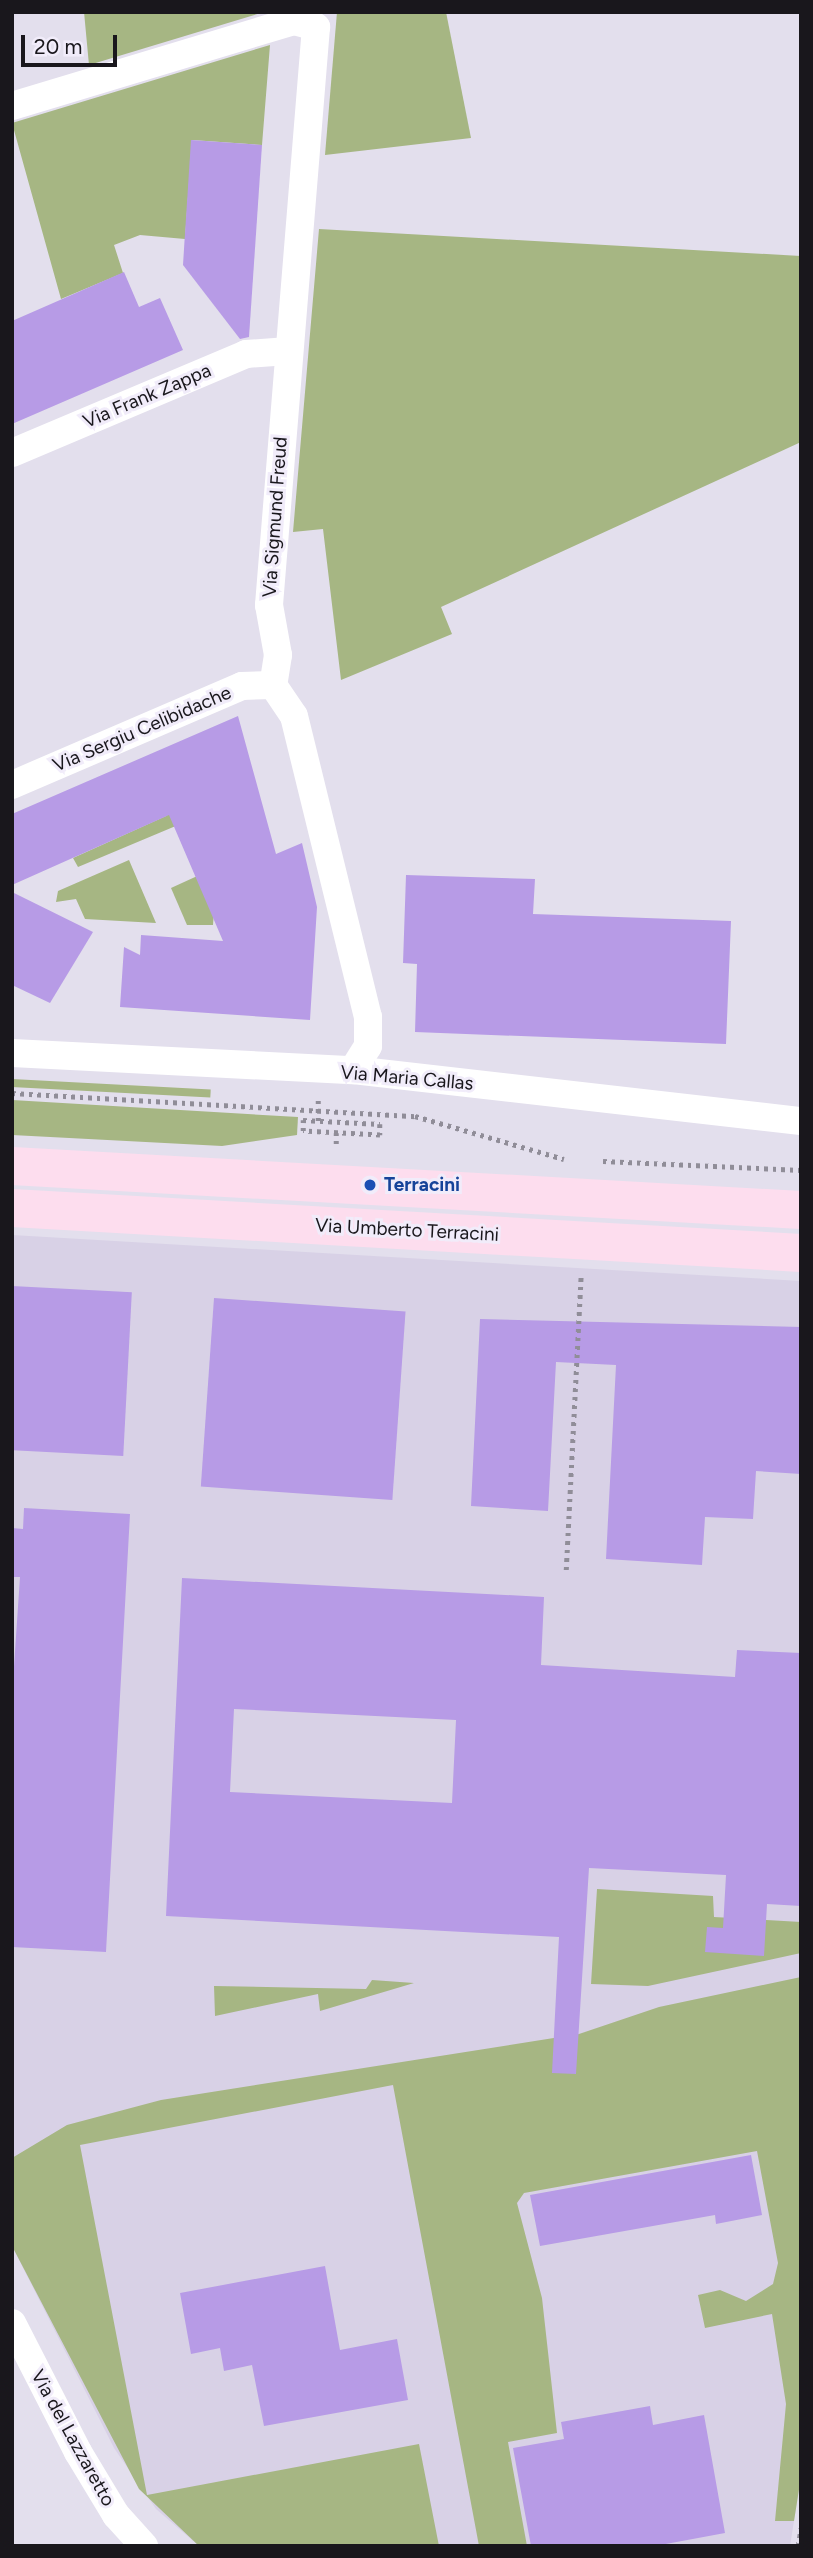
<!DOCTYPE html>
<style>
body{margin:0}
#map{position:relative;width:813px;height:2558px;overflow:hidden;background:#e3dfed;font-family:Figtree,sans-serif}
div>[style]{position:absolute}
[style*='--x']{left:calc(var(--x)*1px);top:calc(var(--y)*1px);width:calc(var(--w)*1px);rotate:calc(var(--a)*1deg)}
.built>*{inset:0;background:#d8d1e6}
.green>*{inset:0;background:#a6b683;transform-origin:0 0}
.building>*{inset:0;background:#b79be6;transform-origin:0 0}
.path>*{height:4.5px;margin-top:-2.25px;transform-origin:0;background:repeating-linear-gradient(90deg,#908d98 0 3.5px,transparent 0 8.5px)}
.minor>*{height:28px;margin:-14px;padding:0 14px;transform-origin:14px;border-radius:14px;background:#fff}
.secondary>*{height:38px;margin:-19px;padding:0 19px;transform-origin:19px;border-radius:19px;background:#fdddee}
.dots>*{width:19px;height:19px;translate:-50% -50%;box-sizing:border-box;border:4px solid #f1ecfa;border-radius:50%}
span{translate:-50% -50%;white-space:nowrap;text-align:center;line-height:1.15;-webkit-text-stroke:6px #f1ecfa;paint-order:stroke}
.street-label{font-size:19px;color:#19171c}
.transit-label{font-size:19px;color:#164399;font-weight:700}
.left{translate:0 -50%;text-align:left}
.frame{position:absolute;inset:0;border:14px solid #19171c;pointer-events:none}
.scale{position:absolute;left:21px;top:35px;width:96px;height:32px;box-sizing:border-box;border:4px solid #19171c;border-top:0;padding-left:9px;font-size:21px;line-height:24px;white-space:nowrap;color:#19171c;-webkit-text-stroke:5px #f1ecfa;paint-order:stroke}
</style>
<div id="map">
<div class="built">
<i style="clip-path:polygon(12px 1235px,801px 1281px,801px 2477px,790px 2546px,199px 2546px,156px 2509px,114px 2448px,12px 2246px)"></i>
</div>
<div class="green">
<i style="clip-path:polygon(84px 12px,264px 12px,89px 65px)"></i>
<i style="clip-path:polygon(337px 12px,446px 12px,471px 138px,325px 155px)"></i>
<i style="clip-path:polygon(270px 45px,262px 145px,192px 140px,185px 239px,140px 235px,114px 245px,123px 273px,61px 299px,12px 123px)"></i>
<i style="clip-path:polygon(319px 229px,801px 256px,801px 442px,441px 607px,452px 634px,341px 680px,323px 529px,293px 532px)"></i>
<i style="clip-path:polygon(163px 806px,190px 820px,78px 867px,73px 858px,166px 816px)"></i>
<i style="clip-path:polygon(129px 860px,156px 923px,85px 919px,76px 899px,56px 902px,58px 891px)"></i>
<i style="clip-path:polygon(217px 867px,213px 925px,187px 925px,171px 888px)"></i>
<i style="left:12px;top:1079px;width:199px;height:8px;rotate:3deg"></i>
<i style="clip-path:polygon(12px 1100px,298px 1117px,297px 1135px,222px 1146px,12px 1135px)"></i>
<i style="clip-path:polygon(597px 1889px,713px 1896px,714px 1917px,801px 1922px,801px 1953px,648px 1986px,591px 1984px)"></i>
<i style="clip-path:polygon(801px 1977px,801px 2477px,794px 2521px,775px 2521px,786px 2404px,772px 2314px,705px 2328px,698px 2295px,720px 2290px,746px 2301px,773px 2284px,778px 2263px,757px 2151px,524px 2193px,517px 2203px,542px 2298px,557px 2433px,508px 2442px,527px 2546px,479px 2546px,393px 2085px,80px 2145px,147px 2495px,419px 2444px,439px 2546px,199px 2546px,139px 2489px,12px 2246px,12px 2158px,67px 2125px,161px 2100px,579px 2034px,659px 2007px)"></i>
<i style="clip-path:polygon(372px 1980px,414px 1983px,320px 2011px,318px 1994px,215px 2016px,214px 1986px,366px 1989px)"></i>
</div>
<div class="building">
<i style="clip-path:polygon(191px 140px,262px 145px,249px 337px,240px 339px,183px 265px)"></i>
<i style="clip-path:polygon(124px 272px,139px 307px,160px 298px,183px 350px,12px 424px,12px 321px)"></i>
<i style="clip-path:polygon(238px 716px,276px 854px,302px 843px,317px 907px,310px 1020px,120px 1007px,124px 947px,140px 955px,141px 935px,223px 941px,169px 815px,12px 885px,12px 814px)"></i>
<i style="clip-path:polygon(406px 875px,535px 879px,533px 914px,731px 921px,726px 1044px,415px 1032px,417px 964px,403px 963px)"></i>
<i style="clip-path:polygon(12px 892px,93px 932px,50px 1003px,12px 985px)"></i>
<i style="left:12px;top:1286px;width:120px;height:164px;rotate:3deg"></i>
<i style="left:214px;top:1298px;width:192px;height:189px;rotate:4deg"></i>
<i style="clip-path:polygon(480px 1319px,801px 1327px,801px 1474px,756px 1471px,753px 1519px,705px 1517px,702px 1565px,606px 1559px,616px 1365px,556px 1362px,548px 1511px,471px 1506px)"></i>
<i style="clip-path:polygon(24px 1508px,130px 1514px,106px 1952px,12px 1947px,12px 1696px,20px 1577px,12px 1577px,12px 1528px,23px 1529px)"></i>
<i style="clip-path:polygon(evenodd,182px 1578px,544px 1597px,541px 1665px,735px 1677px,737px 1650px,801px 1653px,801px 1906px,767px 1904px,764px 1956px,705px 1952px,707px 1927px,723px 1928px,726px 1875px,589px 1868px,576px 2074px,552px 2073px,559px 1937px,166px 1916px,182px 1578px,234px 1709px,456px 1720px,452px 1803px,230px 1792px,234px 1709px)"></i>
<i style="clip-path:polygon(751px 2155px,762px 2215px,716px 2224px,715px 2215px,540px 2246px,530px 2195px)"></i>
<i style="clip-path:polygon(325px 2266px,340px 2350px,397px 2339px,408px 2400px,264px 2426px,252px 2365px,224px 2371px,220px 2348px,191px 2354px,180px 2293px)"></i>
<i style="clip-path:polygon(650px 2406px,653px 2425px,704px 2415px,725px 2533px,655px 2546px,531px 2546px,513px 2448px,564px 2439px,561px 2422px)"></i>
</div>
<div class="path">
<i style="--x:12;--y:1093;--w:404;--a:3.3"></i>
<i style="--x:415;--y:1116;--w:155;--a:16.1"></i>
<i style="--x:303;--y:1120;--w:77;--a:3"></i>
<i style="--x:380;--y:1124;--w:11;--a:90"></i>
<i style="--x:380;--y:1135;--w:77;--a:-177"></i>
<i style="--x:303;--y:1131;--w:11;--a:-90"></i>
<i style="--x:318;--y:1121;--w:21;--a:-90"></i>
<i style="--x:336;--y:1144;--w:11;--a:-90"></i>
<i style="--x:603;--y:1161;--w:198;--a:2.6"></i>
<i style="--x:566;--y:1570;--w:295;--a:-87.1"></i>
<i style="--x:798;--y:2546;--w:18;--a:-81"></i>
</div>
<div class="minor">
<i style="--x:12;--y:106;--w:295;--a:-16.8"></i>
<i style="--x:294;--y:21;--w:23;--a:15"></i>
<i style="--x:316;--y:27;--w:580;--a:94.65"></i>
<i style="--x:269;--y:605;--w:51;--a:79.8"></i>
<i style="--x:278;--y:655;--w:30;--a:99"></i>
<i style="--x:273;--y:685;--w:37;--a:56"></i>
<i style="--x:294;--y:716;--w:310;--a:76.2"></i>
<i style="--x:368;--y:1017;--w:29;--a:90"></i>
<i style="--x:368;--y:1046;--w:28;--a:122"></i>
<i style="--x:12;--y:453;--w:254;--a:-22.9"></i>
<i style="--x:246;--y:354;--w:39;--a:-4"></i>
<i style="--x:12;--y:785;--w:250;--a:-23.3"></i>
<i style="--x:242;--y:686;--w:31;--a:-2"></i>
<i style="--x:12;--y:1053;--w:341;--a:2.9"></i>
<i style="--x:353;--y:1070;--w:451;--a:6.5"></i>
<i style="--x:12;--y:2323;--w:145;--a:62.9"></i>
<i style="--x:78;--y:2452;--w:74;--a:58.9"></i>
<i style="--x:116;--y:2515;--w:42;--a:47.9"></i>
</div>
<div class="secondary">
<i style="--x:12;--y:1166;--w:790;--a:3.19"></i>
<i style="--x:12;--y:1208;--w:790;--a:3.26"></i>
</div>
<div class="dots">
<i style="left:370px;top:1185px;background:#1a4fb4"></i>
</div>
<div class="street-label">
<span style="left:147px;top:396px;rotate:-23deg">Via Frank Zappa</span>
<span style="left:275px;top:517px;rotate:-86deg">Via Sigmund Freud</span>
<span style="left:142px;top:729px;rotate:-23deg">Via Sergiu Celibidache</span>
<span style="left:407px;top:1078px;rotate:5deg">Via Maria Callas</span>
<span style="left:407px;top:1230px;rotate:3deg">Via Umberto Terracini</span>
<span style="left:73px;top:2438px;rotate:61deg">Via del Lazzaretto</span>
</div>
<div class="transit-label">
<span class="left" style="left:384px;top:1185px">Terracini</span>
</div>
<div class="frame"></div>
<div class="scale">20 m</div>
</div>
